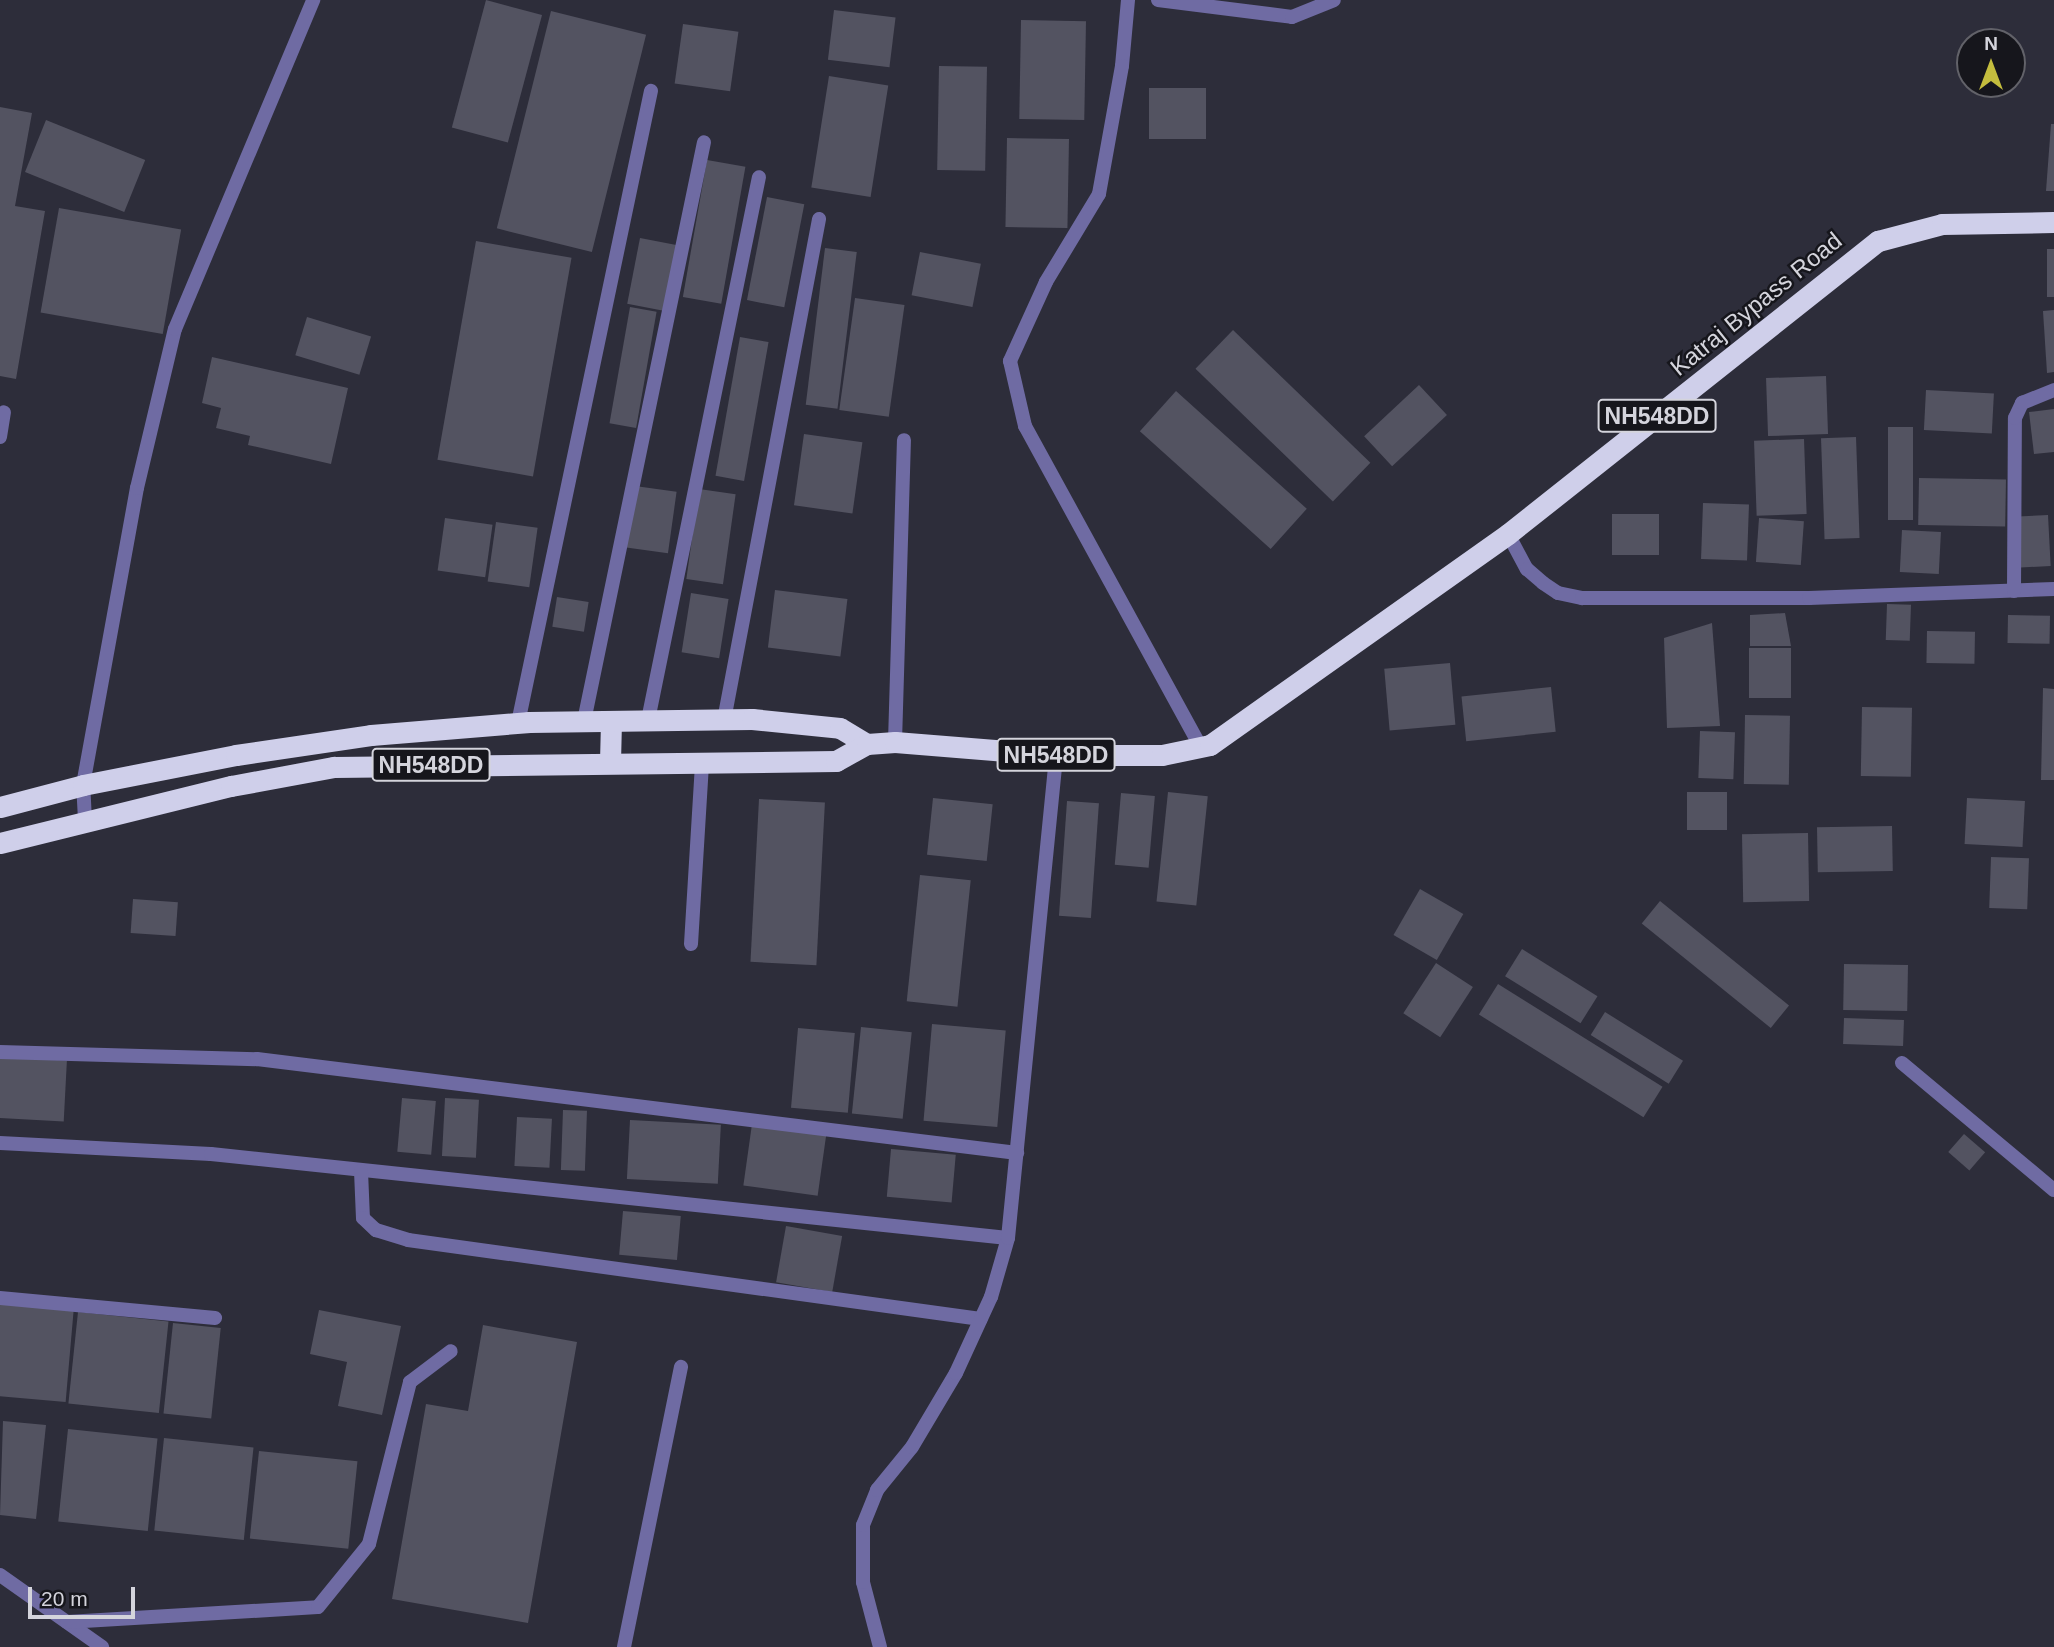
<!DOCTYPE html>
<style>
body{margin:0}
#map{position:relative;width:2054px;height:1647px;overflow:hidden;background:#2d2d3a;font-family:Helvetica,sans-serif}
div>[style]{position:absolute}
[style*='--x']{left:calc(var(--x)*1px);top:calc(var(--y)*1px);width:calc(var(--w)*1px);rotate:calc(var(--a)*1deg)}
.building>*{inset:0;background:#535361;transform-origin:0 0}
.lane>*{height:14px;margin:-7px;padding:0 7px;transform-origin:7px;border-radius:7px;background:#6f6ba3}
.street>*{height:14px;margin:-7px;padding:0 7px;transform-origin:7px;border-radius:7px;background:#6f6ba3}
.highway>*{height:21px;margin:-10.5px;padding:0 10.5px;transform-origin:10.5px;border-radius:10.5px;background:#cfcfea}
span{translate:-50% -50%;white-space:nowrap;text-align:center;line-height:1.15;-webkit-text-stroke:5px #16161c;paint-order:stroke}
.shield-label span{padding:2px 5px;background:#16161c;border:2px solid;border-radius:5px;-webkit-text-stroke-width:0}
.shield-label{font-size:23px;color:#d4d4dc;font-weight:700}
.street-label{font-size:24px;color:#d4d4dc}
.north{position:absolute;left:1956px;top:28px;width:70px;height:70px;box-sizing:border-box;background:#16161c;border:2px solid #626269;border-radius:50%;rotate:0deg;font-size:19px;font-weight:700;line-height:28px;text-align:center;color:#d4d4dc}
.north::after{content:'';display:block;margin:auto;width:24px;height:32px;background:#c4bd3e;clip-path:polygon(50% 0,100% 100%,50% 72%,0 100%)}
.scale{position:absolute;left:28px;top:1587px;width:107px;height:32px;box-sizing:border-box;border:4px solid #d4d4dc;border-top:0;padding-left:9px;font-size:21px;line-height:24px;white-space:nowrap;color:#d4d4dc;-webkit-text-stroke:5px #16161c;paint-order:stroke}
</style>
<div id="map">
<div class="building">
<i style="left:486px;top:0;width:58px;height:132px;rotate:15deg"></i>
<i style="left:834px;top:10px;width:62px;height:50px;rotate:7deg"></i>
<i style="left:551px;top:11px;width:98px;height:224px;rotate:14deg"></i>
<i style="left:1021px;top:20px;width:65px;height:99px;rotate:1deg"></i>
<i style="left:683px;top:24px;width:56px;height:60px;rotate:8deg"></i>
<i style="left:939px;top:66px;width:48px;height:104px;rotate:1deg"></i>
<i style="left:829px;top:76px;width:60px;height:113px;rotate:9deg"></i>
<i style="left:1149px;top:88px;width:57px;height:51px"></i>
<i style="clip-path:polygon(0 107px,32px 113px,15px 206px,45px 211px,16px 379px,0 376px)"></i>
<i style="left:46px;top:120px;width:107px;height:56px;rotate:22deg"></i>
<i style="clip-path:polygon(2051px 124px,2054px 124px,2054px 191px,2046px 191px)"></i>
<i style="left:1007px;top:138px;width:62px;height:89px;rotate:1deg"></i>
<i style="left:707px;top:160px;width:39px;height:139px;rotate:10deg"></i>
<i style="left:767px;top:197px;width:38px;height:105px;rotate:11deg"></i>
<i style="left:59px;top:208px;width:124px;height:106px;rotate:10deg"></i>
<i style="left:640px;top:238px;width:37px;height:67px;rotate:11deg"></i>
<i style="left:476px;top:241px;width:97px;height:222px;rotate:10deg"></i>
<i style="left:825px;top:248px;width:32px;height:158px;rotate:7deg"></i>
<i style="left:2047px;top:249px;width:7px;height:48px"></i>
<i style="left:920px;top:252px;width:62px;height:44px;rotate:11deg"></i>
<i style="left:855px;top:298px;width:50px;height:113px;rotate:8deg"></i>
<i style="left:630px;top:307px;width:27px;height:118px;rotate:10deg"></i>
<i style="clip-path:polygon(2054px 310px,2054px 372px,2047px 373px,2043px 311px)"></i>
<i style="left:307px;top:317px;width:67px;height:40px;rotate:17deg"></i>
<i style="left:1233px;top:330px;width:191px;height:54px;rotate:44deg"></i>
<i style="left:740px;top:337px;width:29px;height:141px;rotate:10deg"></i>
<i style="clip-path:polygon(212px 357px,348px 388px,331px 464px,248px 445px,250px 436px,216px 428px,221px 408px,202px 403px)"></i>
<i style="left:1826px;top:376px;width:58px;height:60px;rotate:88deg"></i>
<i style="left:1419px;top:385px;width:41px;height:75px;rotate:47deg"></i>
<i style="left:1926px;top:390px;width:68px;height:40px;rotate:3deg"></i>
<i style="left:1176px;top:391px;width:176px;height:54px;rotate:42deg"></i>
<i style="clip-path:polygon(2054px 409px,2054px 452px,2034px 454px,2029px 412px)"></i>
<i style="left:1888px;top:427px;width:25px;height:93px"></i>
<i style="left:804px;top:434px;width:59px;height:72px;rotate:8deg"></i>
<i style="left:1856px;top:437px;width:101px;height:35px;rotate:88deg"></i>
<i style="left:1804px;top:439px;width:75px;height:50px;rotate:88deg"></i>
<i style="left:1919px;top:478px;width:87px;height:47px;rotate:1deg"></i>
<i style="left:635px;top:486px;width:42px;height:62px;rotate:8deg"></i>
<i style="left:699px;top:489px;width:37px;height:91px;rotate:8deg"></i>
<i style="left:1703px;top:503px;width:46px;height:56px;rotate:2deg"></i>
<i style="left:1612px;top:514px;width:47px;height:41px"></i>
<i style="left:2048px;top:515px;width:51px;height:30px;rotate:87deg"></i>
<i style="left:445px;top:518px;width:48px;height:53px;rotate:8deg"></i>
<i style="left:1759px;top:518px;width:45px;height:44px;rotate:4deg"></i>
<i style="left:496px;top:522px;width:42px;height:60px;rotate:8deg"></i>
<i style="left:1902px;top:530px;width:39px;height:42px;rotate:3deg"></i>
<i style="left:775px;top:590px;width:73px;height:58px;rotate:7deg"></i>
<i style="left:691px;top:593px;width:38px;height:60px;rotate:9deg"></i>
<i style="left:557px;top:597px;width:32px;height:30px;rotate:9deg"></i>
<i style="left:1887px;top:604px;width:24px;height:36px;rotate:2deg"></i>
<i style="clip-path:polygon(1785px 613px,1791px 646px,1750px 646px,1750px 615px)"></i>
<i style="left:2008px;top:615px;width:42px;height:28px;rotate:1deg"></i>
<i style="clip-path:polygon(1712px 623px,1720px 726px,1667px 728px,1664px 638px)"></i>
<i style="left:1927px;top:631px;width:48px;height:32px;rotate:1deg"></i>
<i style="left:1749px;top:648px;width:42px;height:50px"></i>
<i style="left:1450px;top:663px;width:62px;height:66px;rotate:85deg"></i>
<i style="left:1551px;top:687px;width:45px;height:90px;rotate:84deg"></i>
<i style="clip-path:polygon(2043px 688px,2054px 689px,2054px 780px,2041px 780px)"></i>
<i style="left:1862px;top:707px;width:50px;height:69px;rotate:1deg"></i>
<i style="left:1745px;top:715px;width:45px;height:69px;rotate:1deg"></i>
<i style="left:1700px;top:731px;width:35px;height:47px;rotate:2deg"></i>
<i style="left:1168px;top:792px;width:40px;height:110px;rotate:6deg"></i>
<i style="left:1687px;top:792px;width:40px;height:38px"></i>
<i style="left:1121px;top:793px;width:34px;height:72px;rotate:5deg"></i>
<i style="left:933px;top:798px;width:60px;height:57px;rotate:6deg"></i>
<i style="left:1967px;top:798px;width:58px;height:46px;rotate:3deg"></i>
<i style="left:759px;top:799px;width:66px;height:163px;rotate:3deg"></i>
<i style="left:1067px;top:801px;width:32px;height:115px;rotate:4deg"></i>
<i style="left:1892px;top:826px;width:45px;height:75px;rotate:89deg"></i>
<i style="left:1808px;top:833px;width:68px;height:66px;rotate:89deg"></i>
<i style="left:1991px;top:857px;width:38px;height:51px;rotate:2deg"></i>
<i style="left:920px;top:875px;width:51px;height:127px;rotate:6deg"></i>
<i style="left:1420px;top:889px;width:50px;height:53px;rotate:30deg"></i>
<i style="left:133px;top:899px;width:45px;height:34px;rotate:4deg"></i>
<i style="left:1660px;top:901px;width:166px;height:29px;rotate:39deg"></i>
<i style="left:1522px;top:949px;width:89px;height:32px;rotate:32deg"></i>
<i style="left:1436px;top:963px;width:44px;height:60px;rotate:33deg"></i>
<i style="left:1844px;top:964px;width:64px;height:46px;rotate:1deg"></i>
<i style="left:1498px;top:984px;width:194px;height:36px;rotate:32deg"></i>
<i style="left:1605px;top:1012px;width:92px;height:27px;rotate:32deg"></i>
<i style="left:1844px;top:1018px;width:60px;height:26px;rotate:2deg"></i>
<i style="left:932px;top:1024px;width:74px;height:97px;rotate:5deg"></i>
<i style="left:861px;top:1027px;width:51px;height:87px;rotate:6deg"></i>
<i style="left:798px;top:1028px;width:57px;height:80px;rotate:5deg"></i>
<i style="left:0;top:1057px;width:67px;height:61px;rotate:3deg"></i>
<i style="left:402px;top:1098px;width:34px;height:54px;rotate:5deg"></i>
<i style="left:445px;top:1098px;width:34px;height:58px;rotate:3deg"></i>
<i style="left:563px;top:1110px;width:24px;height:60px;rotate:2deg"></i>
<i style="left:517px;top:1117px;width:35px;height:49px;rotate:3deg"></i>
<i style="left:630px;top:1120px;width:91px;height:59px;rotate:3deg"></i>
<i style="left:752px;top:1124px;width:75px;height:62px;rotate:8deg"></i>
<i style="left:1964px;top:1134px;width:28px;height:24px;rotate:41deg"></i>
<i style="left:891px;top:1149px;width:65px;height:48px;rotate:5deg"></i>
<i style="left:623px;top:1211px;width:58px;height:44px;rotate:5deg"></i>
<i style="left:786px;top:1226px;width:57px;height:57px;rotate:10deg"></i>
<i style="left:0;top:1303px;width:74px;height:93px;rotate:5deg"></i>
<i style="clip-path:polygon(319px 1310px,401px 1326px,382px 1415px,338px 1406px,347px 1362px,310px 1354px)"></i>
<i style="left:78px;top:1312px;width:91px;height:92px;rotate:6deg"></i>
<i style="left:173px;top:1323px;width:48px;height:91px;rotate:6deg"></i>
<i style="clip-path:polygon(483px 1325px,577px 1342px,528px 1623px,392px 1599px,426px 1404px,468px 1411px)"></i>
<i style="clip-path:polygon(3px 1421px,46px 1425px,36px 1519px,0 1515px)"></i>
<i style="left:68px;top:1429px;width:90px;height:93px;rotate:6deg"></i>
<i style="left:164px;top:1438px;width:90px;height:93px;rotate:6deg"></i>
<i style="left:259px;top:1451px;width:99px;height:88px;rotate:6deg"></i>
</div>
<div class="lane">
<i style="--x:0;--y:437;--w:25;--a:-81"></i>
<i style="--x:518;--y:723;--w:646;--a:-78.12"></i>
<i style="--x:895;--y:742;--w:302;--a:-88.3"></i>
<i style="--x:0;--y:1052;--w:257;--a:1.6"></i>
<i style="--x:257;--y:1059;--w:766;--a:7.05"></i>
<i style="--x:0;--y:1298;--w:216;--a:5.3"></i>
<i style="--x:0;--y:1575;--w:125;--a:35.2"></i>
<i style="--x:67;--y:1622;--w:251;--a:-3.4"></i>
<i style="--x:318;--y:1607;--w:81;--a:-51"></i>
<i style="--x:369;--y:1544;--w:167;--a:-75.8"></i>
<i style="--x:410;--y:1382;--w:51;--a:-37.1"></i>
<i style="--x:624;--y:1647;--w:286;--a:-78.5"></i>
</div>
<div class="street">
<i style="--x:1128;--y:0;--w:66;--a:95.2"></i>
<i style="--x:1122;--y:66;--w:130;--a:100.2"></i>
<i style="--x:1099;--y:194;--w:103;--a:121.1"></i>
<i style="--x:1046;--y:282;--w:87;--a:114.5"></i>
<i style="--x:1010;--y:361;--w:67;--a:77"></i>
<i style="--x:1025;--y:426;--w:366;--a:61.3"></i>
<i style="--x:1158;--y:0;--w:135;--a:7.2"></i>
<i style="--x:1292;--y:17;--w:45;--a:-22"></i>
<i style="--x:1508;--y:534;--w:40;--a:62"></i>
<i style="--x:1527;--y:569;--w:21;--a:41"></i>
<i style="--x:1543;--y:583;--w:18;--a:34"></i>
<i style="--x:1558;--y:593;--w:25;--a:12"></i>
<i style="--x:1582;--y:598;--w:227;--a:0"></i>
<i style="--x:1809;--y:598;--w:245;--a:-2.1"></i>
<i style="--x:2014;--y:591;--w:173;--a:-89.7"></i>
<i style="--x:2015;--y:418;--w:17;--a:-65"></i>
<i style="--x:2022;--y:403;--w:35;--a:-22"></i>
<i style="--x:648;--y:720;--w:554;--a:-78.45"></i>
<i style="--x:724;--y:720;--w:510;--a:-79.26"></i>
<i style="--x:584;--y:721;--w:591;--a:-78.29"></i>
<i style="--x:85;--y:820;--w:35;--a:-93"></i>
<i style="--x:83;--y:785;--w:302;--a:-79.7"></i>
<i style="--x:137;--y:488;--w:163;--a:-76.6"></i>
<i style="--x:175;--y:329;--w:357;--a:-67.2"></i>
<i style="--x:691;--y:944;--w:182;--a:-86.5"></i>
<i style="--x:1902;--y:1063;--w:198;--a:39.9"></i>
<i style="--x:0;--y:1143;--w:211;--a:3"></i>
<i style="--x:211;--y:1154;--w:801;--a:6.02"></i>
<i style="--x:361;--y:1171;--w:47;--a:87.6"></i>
<i style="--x:363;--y:1218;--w:18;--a:43"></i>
<i style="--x:376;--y:1230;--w:34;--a:17"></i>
<i style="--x:408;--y:1240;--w:578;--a:7.85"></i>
<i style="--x:880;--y:1647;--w:67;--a:-104.7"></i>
<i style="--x:863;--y:1582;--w:57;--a:-90"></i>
<i style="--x:863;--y:1525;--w:38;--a:-68"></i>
<i style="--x:877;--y:1490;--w:55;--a:-50.9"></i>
<i style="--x:912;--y:1447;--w:86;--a:-59.3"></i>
<i style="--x:956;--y:1373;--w:84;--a:-65.3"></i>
<i style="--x:991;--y:1297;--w:61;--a:-73.9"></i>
<i style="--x:1008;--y:1238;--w:485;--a:-84.3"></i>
</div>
<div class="highway">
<i style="--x:610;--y:762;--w:41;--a:-88.6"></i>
<i style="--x:0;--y:807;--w:86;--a:-14.8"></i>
<i style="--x:83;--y:785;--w:156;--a:-11.1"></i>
<i style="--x:236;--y:755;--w:136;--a:-8.4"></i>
<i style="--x:371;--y:735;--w:159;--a:-4.7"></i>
<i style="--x:529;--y:722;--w:223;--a:-0.8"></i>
<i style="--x:752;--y:719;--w:88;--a:5.8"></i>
<i style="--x:840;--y:728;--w:31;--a:31"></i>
<i style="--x:0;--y:843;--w:238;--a:-13.9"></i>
<i style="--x:231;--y:786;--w:105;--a:-10.5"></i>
<i style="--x:334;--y:767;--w:502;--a:-0.68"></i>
<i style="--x:836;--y:761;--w:35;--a:-29"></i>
<i style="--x:867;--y:744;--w:28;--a:-4"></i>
<i style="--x:895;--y:742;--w:162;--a:4.6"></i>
<i style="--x:1056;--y:755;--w:106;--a:0"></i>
<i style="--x:1162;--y:755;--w:49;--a:-11.8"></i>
<i style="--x:1210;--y:745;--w:365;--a:-35.3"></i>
<i style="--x:1508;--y:534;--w:472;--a:-38.4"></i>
<i style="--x:1878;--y:241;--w:66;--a:-14.9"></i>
<i style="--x:1942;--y:224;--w:112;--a:-1"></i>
</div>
<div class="shield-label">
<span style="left:1657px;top:416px">NH548DD</span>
<span style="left:1056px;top:755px">NH548DD</span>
<span style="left:431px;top:765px">NH548DD</span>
</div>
<div class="street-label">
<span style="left:1756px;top:304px;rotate:-39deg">Katraj Bypass Road</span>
</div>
<div class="north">N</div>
<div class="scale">20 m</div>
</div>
